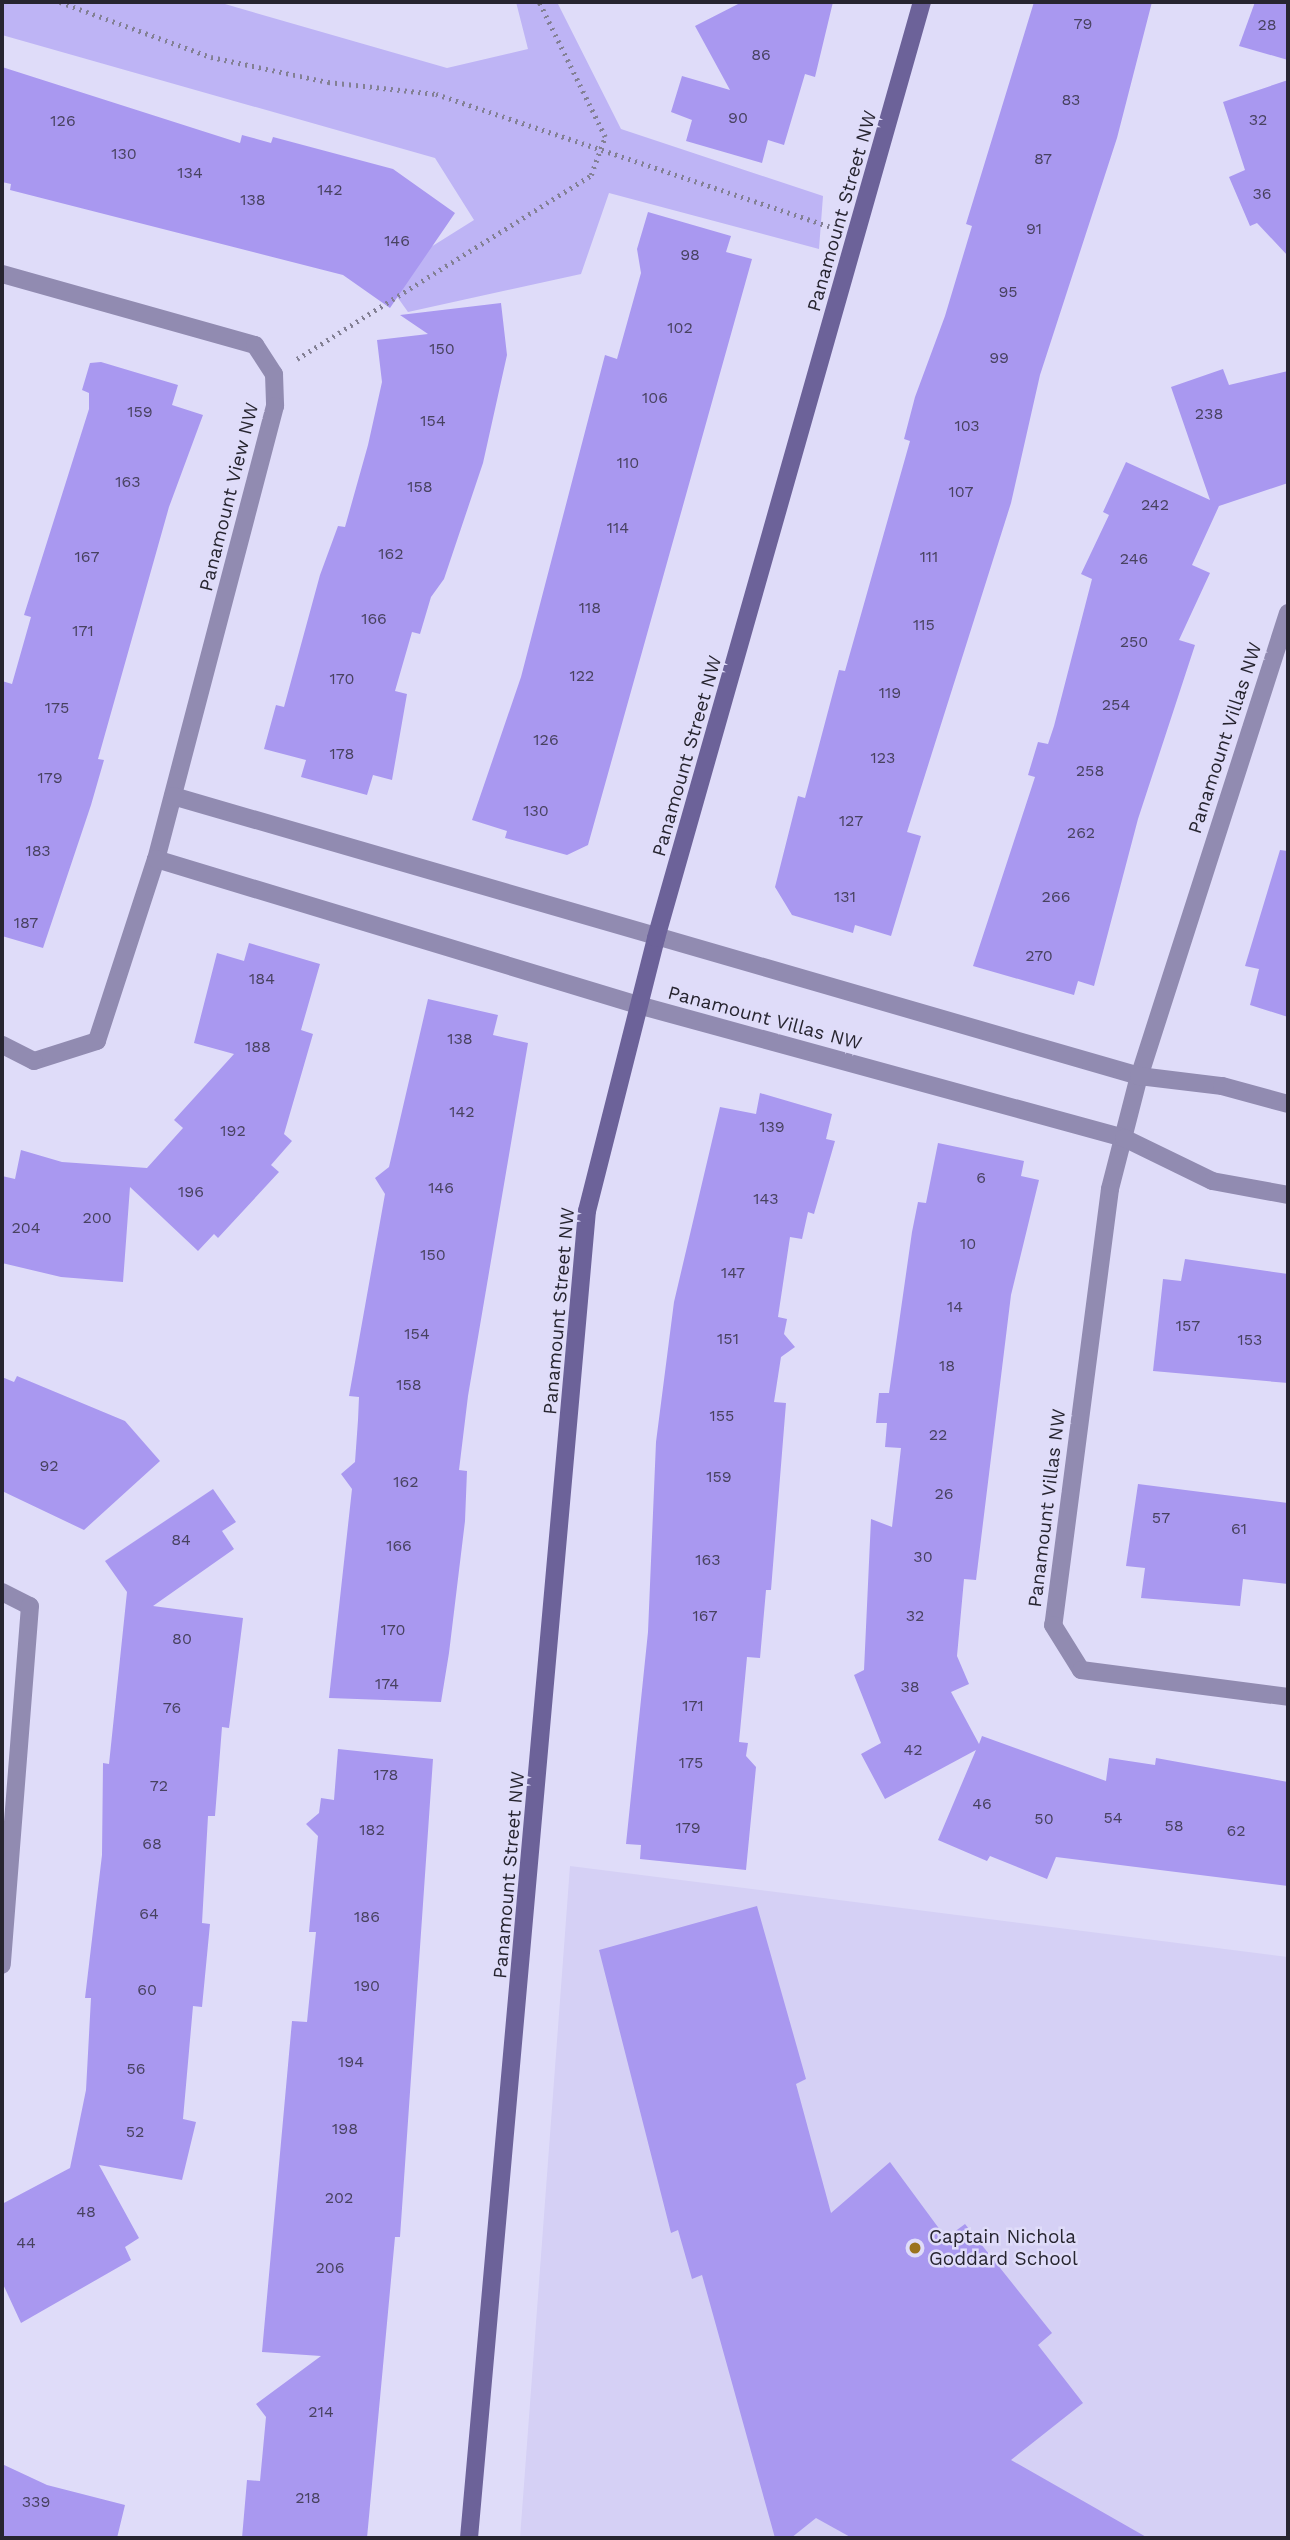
<!DOCTYPE html>
<style>
body{margin:0}
#map{position:relative;width:1290px;height:2540px;overflow:hidden;background:#dfdcf9;font-family:"Work Sans",sans-serif}
div>[style]{position:absolute}
[style*='--x']{left:calc(var(--x)*1px);top:calc(var(--y)*1px);width:calc(var(--w)*1px);rotate:calc(var(--a)*1deg)}
.built>*{inset:0;background:#d5d0f5}
.green>*{inset:0;background:#beb4f5}
.building>*{inset:0;background:#a998f0}
.path>*{height:4.5px;margin-top:-2.25px;transform-origin:0;background:repeating-linear-gradient(90deg,#838094 0 2px,transparent 0 7px)}
.street>*{height:18px;margin:-9px;padding:0 9px;transform-origin:9px;border-radius:9px;background:#918bb1}
.secondary>*{height:18px;margin:-9px;padding:0 9px;transform-origin:9px;border-radius:9px;background:#6c6299}
.dots>*{width:19px;height:19px;translate:-50% -50%;box-sizing:border-box;border:4px solid #dfdcf9;border-radius:50%}
span{translate:-50% -50%;white-space:nowrap;text-align:center;line-height:1.15;-webkit-text-stroke:5px #dfdcf9;paint-order:stroke}
.number-label{font-size:16px;color:#484260}
.number-label span{-webkit-text-stroke-width:0}
.street-label{font-size:19px;color:#272530}
.poi-label{font-size:19px;color:#272530}
.left{translate:0 -50%;text-align:left}
.frame{position:absolute;inset:0;border:4px solid #272530;pointer-events:none}
</style>
<div id="map">
<div class="built">
<i style="clip-path:polygon(570px 1866px,1288px 1957px,1288px 2538px,520px 2538px)"></i>
</div>
<div class="green">
<i style="clip-path:polygon(2px 2px,218px 2px,447px 68px,528px 49px,516px 2px,557px 2px,621px 129px,823px 196px,819px 249px,609px 193px,581px 274px,408px 312px,383px 277px,474px 220px,435px 158px,2px 35px)"></i>
</div>
<div class="building">
<i style="clip-path:polygon(742px 2px,833px 2px,815px 77px,805px 74px,784px 145px,768px 140px,762px 163px,686px 141px,692px 120px,671px 112px,682px 76px,730px 90px,695px 26px)"></i>
<i style="clip-path:polygon(1034px 2px,1152px 2px,1117px 138px,1040px 375px,1011px 503px,907px 832px,921px 836px,891px 936px,855px 925px,853px 933px,792px 915px,775px 887px,798px 796px,805px 798px,839px 670px,845px 671px,910px 441px,904px 439px,915px 397px,945px 316px,972px 226px,966px 224px)"></i>
<i style="clip-path:polygon(1255px 2px,1288px 2px,1288px 60px,1239px 46px)"></i>
<i style="clip-path:polygon(2px 67px,240px 143px,242px 135px,271px 143px,273px 137px,393px 169px,455px 213px,390px 308px,343px 275px,10px 190px,11px 184px,2px 182px)"></i>
<i style="clip-path:polygon(1288px 80px,1288px 256px,1257px 223px,1250px 226px,1229px 177px,1245px 170px,1223px 102px)"></i>
<i style="clip-path:polygon(648px 212px,731px 236px,726px 252px,752px 259px,588px 845px,567px 855px,505px 838px,507px 831px,472px 820px,521px 677px,605px 355px,617px 359px,641px 273px,637px 249px)"></i>
<i style="clip-path:polygon(501px 303px,507px 355px,483px 463px,444px 579px,431px 597px,420px 634px,412px 632px,395px 691px,407px 694px,392px 780px,373px 775px,367px 795px,301px 777px,306px 760px,264px 749px,276px 705px,284px 707px,320px 575px,338px 526px,345px 527px,368px 445px,382px 382px,377px 340px,428px 334px,400px 315px)"></i>
<i style="clip-path:polygon(101px 362px,178px 385px,172px 405px,203px 415px,169px 507px,98px 759px,104px 760px,91px 805px,43px 948px,2px 936px,2px 681px,12px 684px,31px 617px,24px 615px,89px 409px,89px 393px,82px 390px,90px 363px)"></i>
<i style="clip-path:polygon(1223px 369px,1229px 385px,1288px 371px,1288px 483px,1219px 506px,1192px 565px,1210px 573px,1179px 640px,1195px 645px,1138px 819px,1094px 986px,1078px 981px,1074px 995px,973px 966px,1035px 777px,1028px 775px,1038px 742px,1048px 744px,1054px 726px,1092px 579px,1081px 574px,1109px 515px,1103px 512px,1126px 462px,1210px 500px,1171px 387px)"></i>
<i style="clip-path:polygon(1280px 850px,1288px 851px,1288px 1017px,1250px 1005px,1259px 969px,1245px 966px)"></i>
<i style="clip-path:polygon(249px 943px,320px 964px,301px 1030px,313px 1034px,284px 1134px,292px 1141px,271px 1165px,279px 1172px,218px 1238px,214px 1234px,198px 1251px,130px 1187px,123px 1282px,61px 1277px,2px 1263px,2px 1176px,15px 1179px,21px 1150px,62px 1162px,147px 1168px,183px 1128px,174px 1120px,234px 1054px,194px 1043px,217px 953px,244px 961px)"></i>
<i style="clip-path:polygon(428px 999px,498px 1015px,493px 1035px,528px 1043px,468px 1396px,459px 1470px,467px 1471px,465px 1521px,449px 1653px,441px 1702px,329px 1698px,352px 1489px,341px 1474px,355px 1462px,358px 1420px,359px 1397px,349px 1396px,385px 1194px,375px 1178px,389px 1167px)"></i>
<i style="clip-path:polygon(760px 1093px,832px 1114px,826px 1139px,835px 1141px,814px 1214px,808px 1212px,802px 1239px,790px 1237px,778px 1317px,787px 1319px,784px 1334px,795px 1347px,781px 1357px,774px 1402px,786px 1403px,771px 1590px,766px 1590px,760px 1658px,747px 1657px,739px 1742px,748px 1743px,746px 1756px,756px 1767px,746px 1870px,640px 1859px,641px 1845px,626px 1844px,648px 1632px,656px 1442px,674px 1302px,720px 1107px,756px 1114px)"></i>
<i style="clip-path:polygon(938px 1143px,1024px 1161px,1021px 1176px,1039px 1180px,1011px 1295px,976px 1580px,964px 1579px,957px 1656px,969px 1684px,951px 1692px,979px 1744px,982px 1736px,1106px 1781px,1109px 1758px,1155px 1765px,1156px 1758px,1288px 1782px,1288px 1886px,1056px 1857px,1047px 1879px,990px 1856px,987px 1861px,938px 1840px,976px 1750px,885px 1799px,861px 1754px,881px 1743px,854px 1675px,864px 1670px,871px 1519px,892px 1527px,901px 1448px,885px 1447px,887px 1423px,876px 1423px,879px 1393px,889px 1393px,912px 1232px,918px 1202px,926px 1203px)"></i>
<i style="clip-path:polygon(1185px 1259px,1288px 1274px,1288px 1383px,1153px 1371px,1163px 1279px,1181px 1281px)"></i>
<i style="clip-path:polygon(17px 1376px,125px 1421px,160px 1461px,84px 1530px,2px 1491px,2px 1377px,14px 1382px)"></i>
<i style="clip-path:polygon(1138px 1484px,1288px 1503px,1288px 1584px,1243px 1579px,1240px 1606px,1141px 1598px,1145px 1568px,1126px 1566px)"></i>
<i style="clip-path:polygon(213px 1489px,236px 1522px,222px 1531px,234px 1549px,153px 1606px,243px 1618px,229px 1728px,222px 1727px,215px 1816px,208px 1816px,202px 1923px,210px 1924px,202px 2007px,193px 2006px,183px 2119px,196px 2122px,182px 2180px,99px 2165px,139px 2238px,125px 2247px,131px 2260px,21px 2323px,2px 2282px,2px 2204px,70px 2168px,86px 2090px,91px 1998px,85px 1998px,102px 1855px,103px 1763px,109px 1764px,127px 1592px,105px 1561px)"></i>
<i style="clip-path:polygon(338px 1749px,433px 1759px,400px 2237px,395px 2237px,367px 2538px,242px 2538px,247px 2480px,260px 2481px,266px 2417px,256px 2404px,321px 2356px,262px 2352px,292px 2021px,307px 2022px,316px 1932px,309px 1932px,318px 1836px,306px 1824px,319px 1813px,321px 1798px,334px 1800px)"></i>
<i style="clip-path:polygon(757px 1906px,806px 2079px,796px 2084px,831px 2213px,890px 2162px,946px 2238px,965px 2224px,1052px 2333px,1038px 2345px,1083px 2403px,1011px 2460px,1148px 2538px,852px 2538px,816px 2518px,791px 2538px,775px 2538px,702px 2275px,692px 2279px,678px 2230px,671px 2233px,599px 1950px)"></i>
<i style="clip-path:polygon(2px 2464px,47px 2485px,125px 2505px,117px 2538px,2px 2538px)"></i>
</div>
<div class="path">
<i style="--x:60;--y:2;--w:161;--a:20"></i>
<i style="--x:211;--y:57;--w:120;--a:12.1"></i>
<i style="--x:328;--y:82;--w:109;--a:6.3"></i>
<i style="--x:436;--y:94;--w:415;--a:18.6"></i>
<i style="--x:297;--y:359;--w:347;--a:-32"></i>
<i style="--x:591;--y:175;--w:40;--a:-69.8"></i>
<i style="--x:605;--y:137;--w:150;--a:-116.1"></i>
</div>
<div class="street">
<i style="--x:2;--y:274;--w:263;--a:15.7"></i>
<i style="--x:255;--y:345;--w:35;--a:57"></i>
<i style="--x:274;--y:374;--w:32;--a:88"></i>
<i style="--x:275;--y:406;--w:468;--a:104.7"></i>
<i style="--x:156;--y:859;--w:191;--a:108"></i>
<i style="--x:97;--y:1041;--w:66;--a:162.4"></i>
<i style="--x:34;--y:1061;--w:36;--a:-153"></i>
<i style="--x:1288;--y:613;--w:486;--a:107.8"></i>
<i style="--x:1139;--y:1076;--w:117;--a:104.4"></i>
<i style="--x:1110;--y:1189;--w:440;--a:97.4"></i>
<i style="--x:1053;--y:1625;--w:53;--a:58.1"></i>
<i style="--x:1081;--y:1670;--w:209;--a:7.4"></i>
<i style="--x:173;--y:796;--w:1006;--a:16.16"></i>
<i style="--x:1139;--y:1076;--w:84;--a:6.9"></i>
<i style="--x:1222;--y:1086;--w:68;--a:15.3"></i>
<i style="--x:156;--y:859;--w:504;--a:16.85"></i>
<i style="--x:638;--y:1005;--w:504;--a:15.3"></i>
<i style="--x:1124;--y:1138;--w:98;--a:26"></i>
<i style="--x:1212;--y:1181;--w:77;--a:10.4"></i>
<i style="--x:2;--y:1592;--w:31;--a:27"></i>
<i style="--x:30;--y:1606;--w:360;--a:94.5"></i>
</div>
<div class="secondary">
<i style="--x:469;--y:2538;--w:1332;--a:-84.92"></i>
<i style="--x:587;--y:1211;--w:282;--a:-75.8"></i>
<i style="--x:656;--y:938;--w:973;--a:-74.14"></i>
</div>
<div class="dots">
<i style="left:915px;top:2248px;background:#9b731f"></i>
</div>
<div class="number-label">
<span style="left:1083px;top:24px">79</span>
<span style="left:1267px;top:25px">28</span>
<span style="left:761px;top:55px">86</span>
<span style="left:1071px;top:100px">83</span>
<span style="left:738px;top:118px">90</span>
<span style="left:1258px;top:120px">32</span>
<span style="left:63px;top:121px">126</span>
<span style="left:124px;top:154px">130</span>
<span style="left:1043px;top:159px">87</span>
<span style="left:190px;top:173px">134</span>
<span style="left:330px;top:190px">142</span>
<span style="left:1262px;top:194px">36</span>
<span style="left:253px;top:200px">138</span>
<span style="left:1034px;top:229px">91</span>
<span style="left:397px;top:241px">146</span>
<span style="left:690px;top:255px">98</span>
<span style="left:1008px;top:292px">95</span>
<span style="left:680px;top:328px">102</span>
<span style="left:442px;top:349px">150</span>
<span style="left:999px;top:358px">99</span>
<span style="left:655px;top:398px">106</span>
<span style="left:140px;top:412px">159</span>
<span style="left:1209px;top:414px">238</span>
<span style="left:433px;top:421px">154</span>
<span style="left:967px;top:426px">103</span>
<span style="left:628px;top:463px">110</span>
<span style="left:128px;top:482px">163</span>
<span style="left:420px;top:487px">158</span>
<span style="left:961px;top:492px">107</span>
<span style="left:1155px;top:505px">242</span>
<span style="left:618px;top:528px">114</span>
<span style="left:391px;top:554px">162</span>
<span style="left:87px;top:557px">167</span>
<span style="left:929px;top:557px">111</span>
<span style="left:1134px;top:559px">246</span>
<span style="left:590px;top:608px">118</span>
<span style="left:374px;top:619px">166</span>
<span style="left:924px;top:625px">115</span>
<span style="left:83px;top:631px">171</span>
<span style="left:1134px;top:642px">250</span>
<span style="left:582px;top:676px">122</span>
<span style="left:342px;top:679px">170</span>
<span style="left:890px;top:693px">119</span>
<span style="left:1116px;top:705px">254</span>
<span style="left:57px;top:708px">175</span>
<span style="left:546px;top:740px">126</span>
<span style="left:342px;top:754px">178</span>
<span style="left:883px;top:758px">123</span>
<span style="left:1090px;top:771px">258</span>
<span style="left:50px;top:778px">179</span>
<span style="left:536px;top:811px">130</span>
<span style="left:851px;top:821px">127</span>
<span style="left:1081px;top:833px">262</span>
<span style="left:38px;top:851px">183</span>
<span style="left:845px;top:897px">131</span>
<span style="left:1056px;top:897px">266</span>
<span style="left:26px;top:923px">187</span>
<span style="left:1039px;top:956px">270</span>
<span style="left:262px;top:979px">184</span>
<span style="left:460px;top:1039px">138</span>
<span style="left:258px;top:1047px">188</span>
<span style="left:462px;top:1112px">142</span>
<span style="left:772px;top:1127px">139</span>
<span style="left:233px;top:1131px">192</span>
<span style="left:981px;top:1178px">6</span>
<span style="left:441px;top:1188px">146</span>
<span style="left:191px;top:1192px">196</span>
<span style="left:766px;top:1199px">143</span>
<span style="left:97px;top:1218px">200</span>
<span style="left:26px;top:1228px">204</span>
<span style="left:968px;top:1244px">10</span>
<span style="left:433px;top:1255px">150</span>
<span style="left:733px;top:1273px">147</span>
<span style="left:955px;top:1307px">14</span>
<span style="left:1188px;top:1326px">157</span>
<span style="left:417px;top:1334px">154</span>
<span style="left:728px;top:1339px">151</span>
<span style="left:1250px;top:1340px">153</span>
<span style="left:947px;top:1366px">18</span>
<span style="left:409px;top:1385px">158</span>
<span style="left:722px;top:1416px">155</span>
<span style="left:938px;top:1435px">22</span>
<span style="left:49px;top:1466px">92</span>
<span style="left:719px;top:1477px">159</span>
<span style="left:406px;top:1482px">162</span>
<span style="left:944px;top:1494px">26</span>
<span style="left:1161px;top:1518px">57</span>
<span style="left:1239px;top:1529px">61</span>
<span style="left:181px;top:1540px">84</span>
<span style="left:399px;top:1546px">166</span>
<span style="left:923px;top:1557px">30</span>
<span style="left:708px;top:1560px">163</span>
<span style="left:705px;top:1616px">167</span>
<span style="left:915px;top:1616px">32</span>
<span style="left:393px;top:1630px">170</span>
<span style="left:182px;top:1639px">80</span>
<span style="left:387px;top:1684px">174</span>
<span style="left:910px;top:1687px">38</span>
<span style="left:693px;top:1706px">171</span>
<span style="left:172px;top:1708px">76</span>
<span style="left:913px;top:1750px">42</span>
<span style="left:691px;top:1763px">175</span>
<span style="left:386px;top:1775px">178</span>
<span style="left:159px;top:1786px">72</span>
<span style="left:982px;top:1804px">46</span>
<span style="left:1113px;top:1818px">54</span>
<span style="left:1044px;top:1819px">50</span>
<span style="left:1174px;top:1826px">58</span>
<span style="left:688px;top:1828px">179</span>
<span style="left:372px;top:1830px">182</span>
<span style="left:1236px;top:1831px">62</span>
<span style="left:152px;top:1844px">68</span>
<span style="left:149px;top:1914px">64</span>
<span style="left:367px;top:1917px">186</span>
<span style="left:367px;top:1986px">190</span>
<span style="left:147px;top:1990px">60</span>
<span style="left:351px;top:2062px">194</span>
<span style="left:136px;top:2069px">56</span>
<span style="left:345px;top:2129px">198</span>
<span style="left:135px;top:2132px">52</span>
<span style="left:339px;top:2198px">202</span>
<span style="left:86px;top:2212px">48</span>
<span style="left:26px;top:2243px">44</span>
<span style="left:330px;top:2268px">206</span>
<span style="left:321px;top:2412px">214</span>
<span style="left:308px;top:2498px">218</span>
<span style="left:36px;top:2502px">339</span>
</div>
<div class="street-label">
<span style="left:842px;top:211px;rotate:-74deg">Panamount Street NW</span>
<span style="left:229px;top:497px;rotate:-76deg">Panamount View NW</span>
<span style="left:1225px;top:738px;rotate:-72deg">Panamount Villas NW</span>
<span style="left:687px;top:756px;rotate:-74deg">Panamount Street NW</span>
<span style="left:765px;top:1018px;rotate:15deg">Panamount Villas NW</span>
<span style="left:559px;top:1311px;rotate:-85deg">Panamount Street NW</span>
<span style="left:1047px;top:1508px;rotate:-83deg">Panamount Villas NW</span>
<span style="left:509px;top:1875px;rotate:-85deg">Panamount Street NW</span>
</div>
<div class="poi-label">
<span class="left" style="left:929px;top:2248px">Captain Nichola<br>Goddard School</span>
</div>
<div class="frame"></div>
</div>
